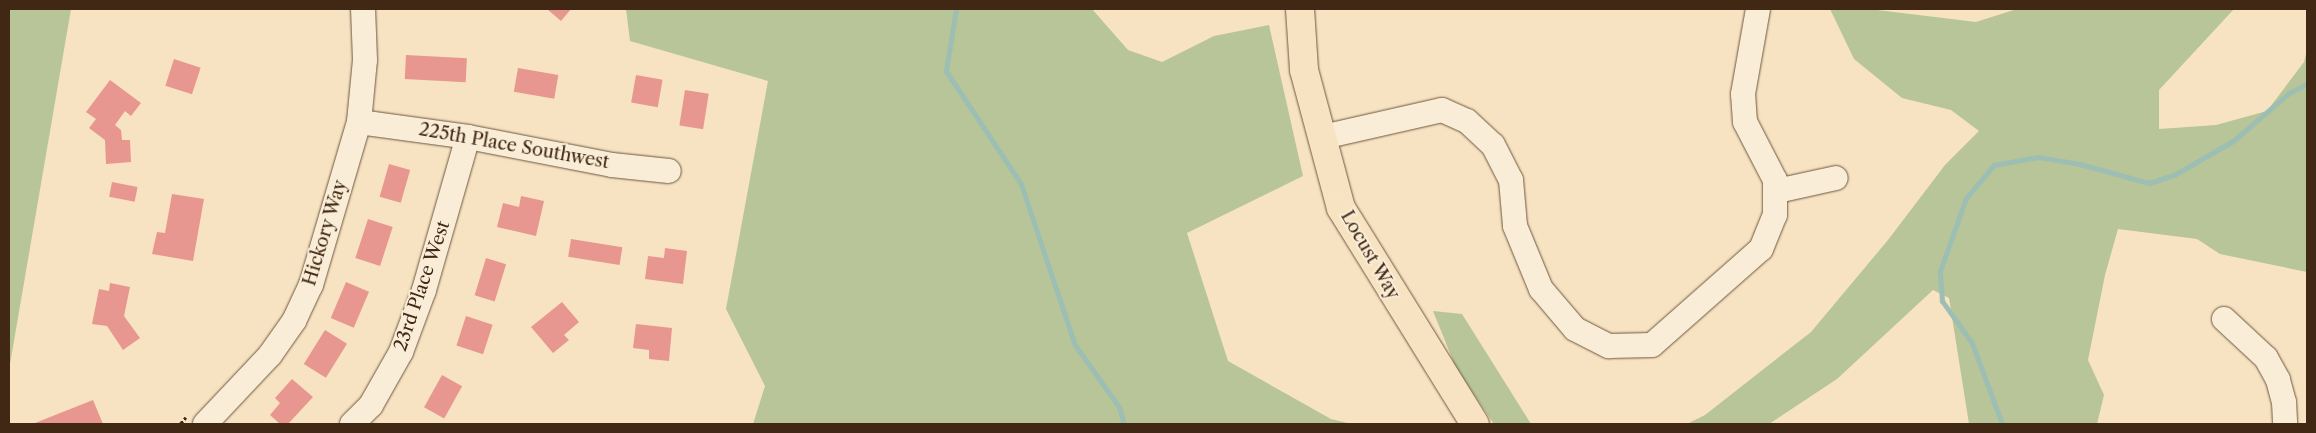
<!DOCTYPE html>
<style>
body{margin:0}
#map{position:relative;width:2316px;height:433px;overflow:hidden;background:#f7e3c2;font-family:"Libre Caslon Text",serif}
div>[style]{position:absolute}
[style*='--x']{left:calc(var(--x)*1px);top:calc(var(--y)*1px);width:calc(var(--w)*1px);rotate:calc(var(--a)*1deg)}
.green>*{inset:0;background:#b7c598}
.stream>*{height:5px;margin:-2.5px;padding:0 2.5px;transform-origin:2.5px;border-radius:2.5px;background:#9dbeb3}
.building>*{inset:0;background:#e7978f;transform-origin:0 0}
.path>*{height:3px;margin-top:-1.5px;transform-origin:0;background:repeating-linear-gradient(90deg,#412814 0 4px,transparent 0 6.5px)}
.roads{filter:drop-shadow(0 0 1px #6e5740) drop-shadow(0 0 1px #6e5740)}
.minor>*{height:24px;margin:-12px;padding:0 12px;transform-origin:12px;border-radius:12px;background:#faedd7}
.major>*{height:28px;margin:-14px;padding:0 14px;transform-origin:14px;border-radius:14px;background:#f7e3c2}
span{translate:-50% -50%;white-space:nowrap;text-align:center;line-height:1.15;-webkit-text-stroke:4px #faedd7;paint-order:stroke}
.street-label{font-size:18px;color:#412814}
.frame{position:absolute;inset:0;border:10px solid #412814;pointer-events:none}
</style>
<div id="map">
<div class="green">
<i style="clip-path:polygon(9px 9px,71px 9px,9px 370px)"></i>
<i style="clip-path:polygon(626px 9px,1092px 9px,1128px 50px,1162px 62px,1214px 36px,1269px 25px,1303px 176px,1187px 233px,1228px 361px,1331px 419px,1352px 424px,753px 424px,765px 386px,726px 309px,768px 81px,630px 41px)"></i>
<i style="clip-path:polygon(1830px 9px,1869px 9px,1976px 22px,2017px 9px,2234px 9px,2159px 90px,2159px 129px,2216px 125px,2267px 111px,2304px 62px,2307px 50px,2307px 272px,2220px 254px,2197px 239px,2118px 229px,2105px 275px,2088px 360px,2104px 395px,2097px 424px,1969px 424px,1949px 298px,1933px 290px,1837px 379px,1769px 424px,1687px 424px,1705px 415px,1811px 332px,1888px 240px,1945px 165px,1979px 131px,1951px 110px,1902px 98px,1854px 59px)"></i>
<i style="clip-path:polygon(1433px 311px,1462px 314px,1531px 424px,1494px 424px,1456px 368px)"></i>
</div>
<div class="stream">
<i style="--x:956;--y:9;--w:63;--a:99.2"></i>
<i style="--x:946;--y:71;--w:136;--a:56.4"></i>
<i style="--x:1021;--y:184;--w:170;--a:71.5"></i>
<i style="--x:1075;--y:345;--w:76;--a:54.6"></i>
<i style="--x:1119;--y:407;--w:18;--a:74"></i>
<i style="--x:2002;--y:424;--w:86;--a:-110.3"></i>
<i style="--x:1972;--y:343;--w:52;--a:-125.5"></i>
<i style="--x:1942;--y:301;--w:30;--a:-94"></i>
<i style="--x:1940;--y:271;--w:77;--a:-70.4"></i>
<i style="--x:1966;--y:198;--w:43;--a:-49.7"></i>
<i style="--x:1994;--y:165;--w:45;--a:-10.3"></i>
<i style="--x:2038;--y:157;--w:43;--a:9.5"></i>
<i style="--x:2080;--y:164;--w:72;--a:15.4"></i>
<i style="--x:2149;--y:183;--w:26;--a:-18"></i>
<i style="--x:2174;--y:175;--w:68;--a:-30"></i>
<i style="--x:2233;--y:141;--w:74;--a:-40.6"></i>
<i style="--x:2289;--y:93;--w:20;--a:-27"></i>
</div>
<div class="building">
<i style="clip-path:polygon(547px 9px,571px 9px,561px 21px)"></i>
<i style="left:406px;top:55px;width:61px;height:24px;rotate:3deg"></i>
<i style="left:174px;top:59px;width:28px;height:28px;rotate:18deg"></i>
<i style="left:518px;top:68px;width:41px;height:24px;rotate:10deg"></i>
<i style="left:636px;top:75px;width:27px;height:28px;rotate:10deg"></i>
<i style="clip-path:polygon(110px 80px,141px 103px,131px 116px,125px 111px,115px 125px,121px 130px,122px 140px,130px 140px,131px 162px,106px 164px,105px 140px,89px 128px,96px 119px,86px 112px)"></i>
<i style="left:685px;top:90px;width:24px;height:36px;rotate:9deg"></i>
<i style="left:389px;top:164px;width:22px;height:34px;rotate:16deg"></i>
<i style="left:112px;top:182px;width:26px;height:15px;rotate:11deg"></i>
<i style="clip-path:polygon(172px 194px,204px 199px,193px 261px,152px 254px,157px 232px,165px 233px)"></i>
<i style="clip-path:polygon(521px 196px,544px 201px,536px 236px,497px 227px,503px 203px,519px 207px)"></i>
<i style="left:368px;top:219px;width:26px;height:41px;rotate:18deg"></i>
<i style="left:571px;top:239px;width:52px;height:18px;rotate:9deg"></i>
<i style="clip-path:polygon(665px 248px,687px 251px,683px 284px,645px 279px,648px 256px,664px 258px)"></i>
<i style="left:486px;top:258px;width:21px;height:39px;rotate:17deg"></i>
<i style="left:346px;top:282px;width:25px;height:39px;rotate:23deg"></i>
<i style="clip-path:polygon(110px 283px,130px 287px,124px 316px,140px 338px,123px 350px,107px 326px,92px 324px,99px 289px,109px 291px)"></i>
<i style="clip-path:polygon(562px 302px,579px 322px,564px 335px,569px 340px,553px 353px,531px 327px)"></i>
<i style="left:466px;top:316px;width:28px;height:31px;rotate:18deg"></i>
<i style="clip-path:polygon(636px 324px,672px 328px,669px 361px,649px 359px,649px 350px,633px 348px)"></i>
<i style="left:325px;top:330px;width:26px;height:40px;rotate:32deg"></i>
<i style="left:442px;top:375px;width:23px;height:37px;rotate:29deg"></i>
<i style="clip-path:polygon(292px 379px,313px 397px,288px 424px,280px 424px,270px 415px,280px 403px,275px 398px)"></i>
<i style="clip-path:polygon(93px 400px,103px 424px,35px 424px,35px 423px)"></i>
</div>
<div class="path">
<i style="--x:180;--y:424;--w:9;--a:-49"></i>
</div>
<div class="roads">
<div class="minor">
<i style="--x:359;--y:122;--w:110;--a:7.8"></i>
<i style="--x:468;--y:137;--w:147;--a:11"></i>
<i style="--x:612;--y:165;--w:57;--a:6"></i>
<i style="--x:1323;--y:137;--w:122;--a:-12.8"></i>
<i style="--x:1442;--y:110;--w:27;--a:24"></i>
<i style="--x:1467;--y:121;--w:35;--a:43"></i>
<i style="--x:1493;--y:145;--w:39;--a:63"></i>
<i style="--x:1511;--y:180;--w:46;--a:85"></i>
<i style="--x:1515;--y:226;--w:68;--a:67.6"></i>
<i style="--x:1541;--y:289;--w:52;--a:49.6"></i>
<i style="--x:1575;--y:329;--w:38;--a:27"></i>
<i style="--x:1609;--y:346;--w:43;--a:-1.3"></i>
<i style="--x:1652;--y:345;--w:145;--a:-41.4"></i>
<i style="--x:1761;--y:249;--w:37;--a:-68"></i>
<i style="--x:1775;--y:215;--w:35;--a:-90"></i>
<i style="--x:1775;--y:180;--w:65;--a:-117.3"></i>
<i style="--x:1745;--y:122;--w:28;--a:-94"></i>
<i style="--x:1743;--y:94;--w:86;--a:-80"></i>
<i style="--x:1777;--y:191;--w:60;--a:-12.4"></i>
<i style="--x:2224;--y:319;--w:57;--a:42.9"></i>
<i style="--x:2266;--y:358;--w:25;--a:61"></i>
<i style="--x:2278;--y:380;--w:23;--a:75"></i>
<i style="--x:2284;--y:402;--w:22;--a:87"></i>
<i style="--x:205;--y:424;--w:95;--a:-46.7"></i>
<i style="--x:270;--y:355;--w:42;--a:-54.8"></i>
<i style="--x:294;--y:321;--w:40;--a:-65"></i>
<i style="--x:311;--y:285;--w:170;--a:-73.6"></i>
<i style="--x:359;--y:122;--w:62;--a:-84.5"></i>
<i style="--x:365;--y:60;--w:51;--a:-92.2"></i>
<i style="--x:352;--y:424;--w:27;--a:-45"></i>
<i style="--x:371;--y:405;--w:61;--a:-60.5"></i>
<i style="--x:401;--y:352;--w:66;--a:-69.6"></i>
<i style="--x:424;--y:290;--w:159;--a:-74"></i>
</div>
<div class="major">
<i style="--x:1300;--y:9;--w:61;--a:86.2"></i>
<i style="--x:1304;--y:70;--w:143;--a:75"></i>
<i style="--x:1341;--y:208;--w:254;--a:58.2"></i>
</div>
</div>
<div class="street-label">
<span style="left:514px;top:146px;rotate:10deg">225th Place Southwest</span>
<span style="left:325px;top:233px;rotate:-73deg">Hickory Way</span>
<span style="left:1370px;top:255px;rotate:60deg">Locust Way</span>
<span style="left:422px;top:286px;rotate:-71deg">23rd Place West</span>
</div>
<div class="frame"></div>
</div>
